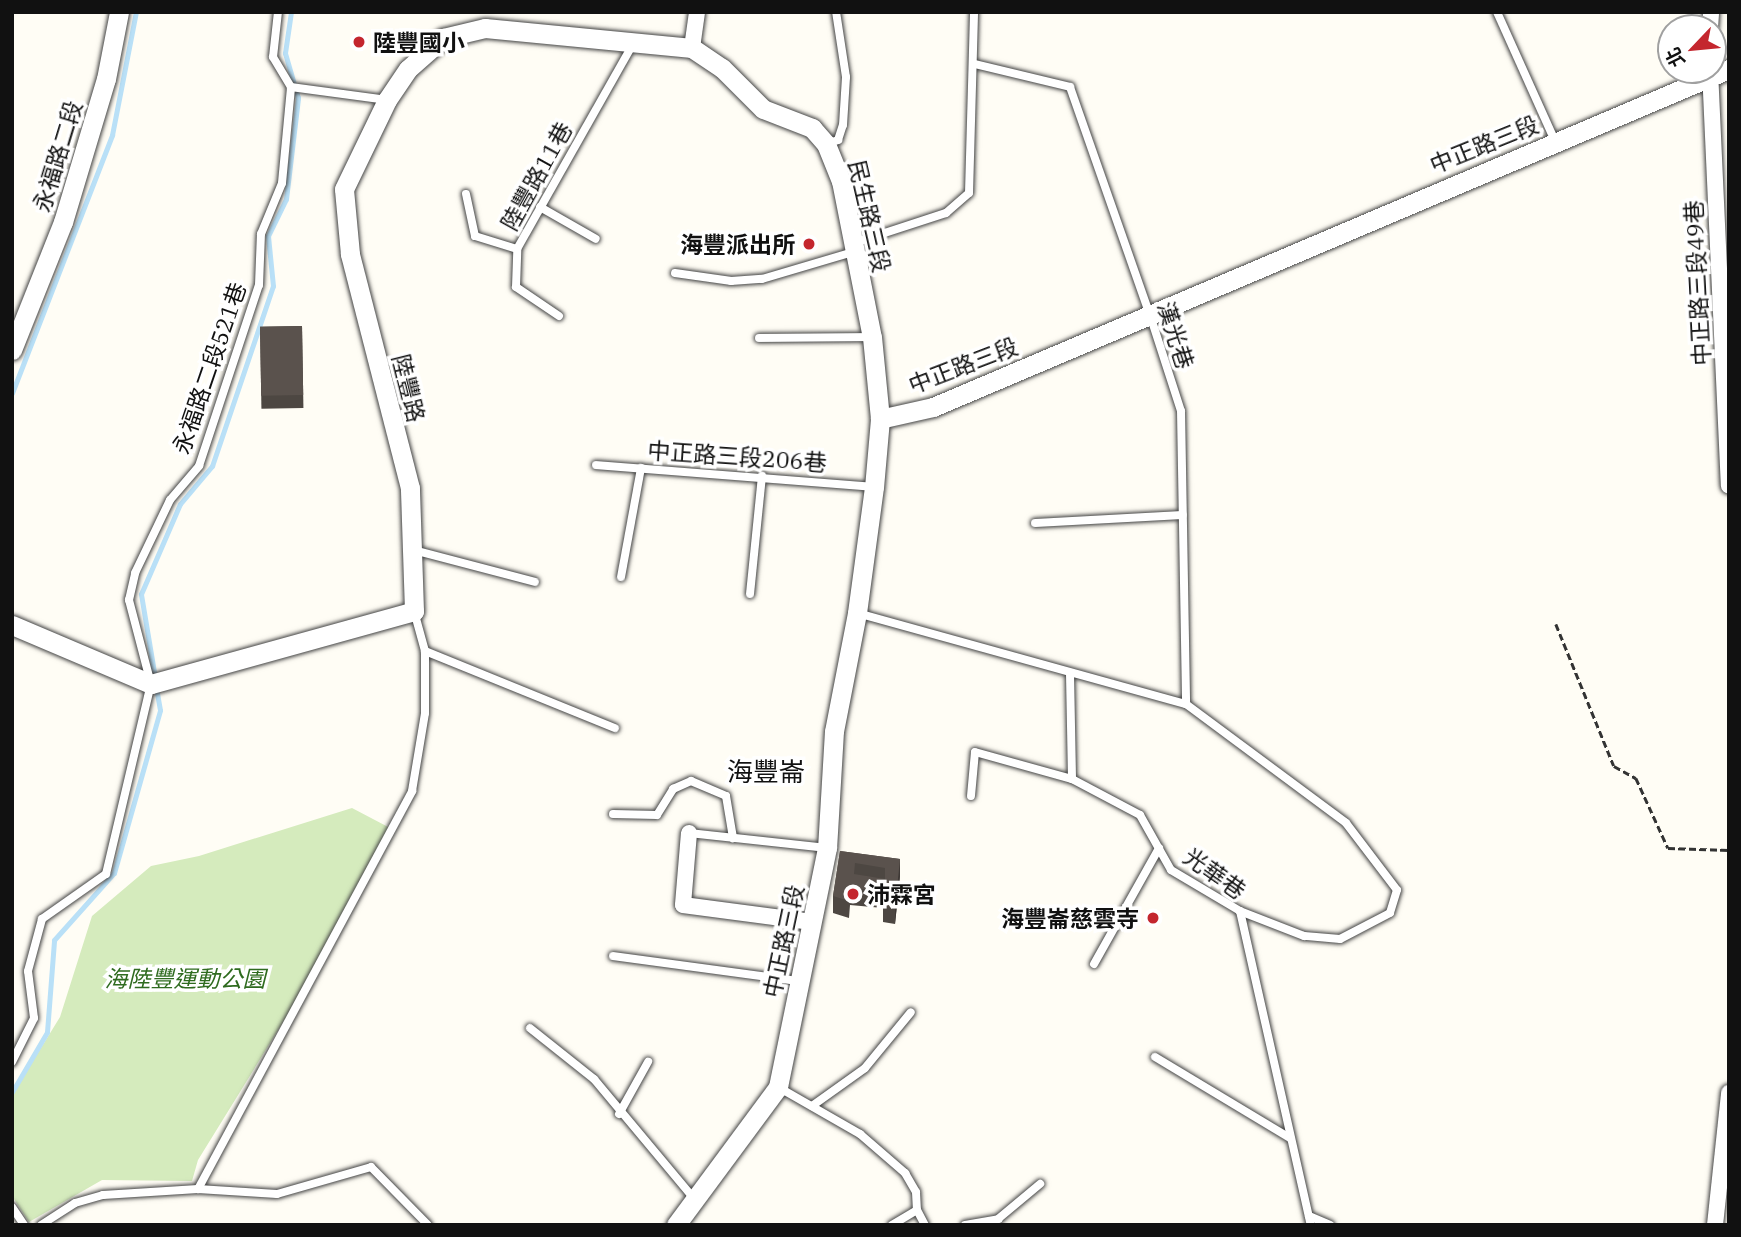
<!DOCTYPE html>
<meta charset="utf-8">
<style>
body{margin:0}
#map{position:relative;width:1741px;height:1237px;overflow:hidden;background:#fffdf5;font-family:"IBM Plex Serif","Noto Sans TC",serif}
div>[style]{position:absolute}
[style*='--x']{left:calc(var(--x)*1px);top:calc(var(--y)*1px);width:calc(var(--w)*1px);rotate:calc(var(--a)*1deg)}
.green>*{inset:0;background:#d5ebbd}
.stream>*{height:5px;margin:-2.5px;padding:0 2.5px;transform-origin:2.5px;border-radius:2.5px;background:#b9e0f7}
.path>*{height:2.5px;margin-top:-1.25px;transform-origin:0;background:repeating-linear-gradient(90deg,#333 0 7px,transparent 0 10.5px)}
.roads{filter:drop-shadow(0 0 2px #444) drop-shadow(0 0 2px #444)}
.service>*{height:8px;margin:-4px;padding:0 4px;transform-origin:4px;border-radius:4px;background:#fff}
.minor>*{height:16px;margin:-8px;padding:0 8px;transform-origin:8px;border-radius:8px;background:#fff}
.tertiary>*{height:19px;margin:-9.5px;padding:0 9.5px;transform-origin:9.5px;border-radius:9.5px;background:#fff}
.wall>*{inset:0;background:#4d4742;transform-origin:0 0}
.shaded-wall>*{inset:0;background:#3f3936}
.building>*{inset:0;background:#5a524d;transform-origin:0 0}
.dots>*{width:19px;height:19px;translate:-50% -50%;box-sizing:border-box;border:4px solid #fff;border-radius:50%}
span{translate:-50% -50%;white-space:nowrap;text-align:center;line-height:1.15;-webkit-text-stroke:7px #fff;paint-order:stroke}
.poi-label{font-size:23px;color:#111;font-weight:700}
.left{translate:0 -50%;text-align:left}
.right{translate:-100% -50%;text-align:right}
.street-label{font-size:23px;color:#111}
.park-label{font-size:23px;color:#2f6b1f;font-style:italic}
.quarter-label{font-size:26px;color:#111}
.frame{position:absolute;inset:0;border:14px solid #111;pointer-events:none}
.north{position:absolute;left:1657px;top:14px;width:70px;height:70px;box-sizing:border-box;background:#fff;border:2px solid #a0a0a0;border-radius:50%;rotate:244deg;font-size:19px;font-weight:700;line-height:28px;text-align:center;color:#111}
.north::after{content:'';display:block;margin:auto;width:24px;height:32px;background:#c4262e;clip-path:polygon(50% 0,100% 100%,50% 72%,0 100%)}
</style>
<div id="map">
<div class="green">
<i style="clip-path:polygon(352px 808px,392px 829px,312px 975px,198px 1160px,192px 1181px,102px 1180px,29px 1222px,12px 1196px,12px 1095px,60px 1017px,92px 916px,151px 866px,199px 856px)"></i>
</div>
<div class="stream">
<i style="--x:12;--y:393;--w:277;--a:-68.8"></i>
<i style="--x:112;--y:135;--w:125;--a:-79"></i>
<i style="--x:155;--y:678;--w:85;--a:-99.5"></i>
<i style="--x:141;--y:594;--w:98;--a:-66.6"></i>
<i style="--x:180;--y:504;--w:50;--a:-49.9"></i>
<i style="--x:212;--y:466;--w:190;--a:-71.3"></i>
<i style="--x:273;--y:286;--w:50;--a:-95.7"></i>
<i style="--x:268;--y:236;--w:41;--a:-64.1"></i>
<i style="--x:286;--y:199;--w:102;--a:-83.2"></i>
<i style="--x:298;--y:98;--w:47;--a:-106.1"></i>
<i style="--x:285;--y:53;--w:41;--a:-81.7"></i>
<i style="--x:12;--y:1092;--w:69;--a:-59.7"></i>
<i style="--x:47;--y:1032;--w:92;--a:-85.6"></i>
<i style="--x:54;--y:940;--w:90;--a:-48.2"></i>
<i style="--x:114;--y:873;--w:169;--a:-74.2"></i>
<i style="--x:160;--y:710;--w:23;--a:-100"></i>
</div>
<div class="path">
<i style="--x:1556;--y:624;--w:153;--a:67.8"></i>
<i style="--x:1614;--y:766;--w:25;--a:29"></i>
<i style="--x:1636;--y:778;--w:77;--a:65.4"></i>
<i style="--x:1668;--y:848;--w:61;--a:1.9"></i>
</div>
<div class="roads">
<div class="service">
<i style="--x:1497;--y:12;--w:141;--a:65.8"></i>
<i style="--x:975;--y:64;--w:98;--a:13.6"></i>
<i style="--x:1070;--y:87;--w:242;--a:70.7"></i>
<i style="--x:1150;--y:315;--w:101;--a:72.1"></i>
<i style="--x:1181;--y:411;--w:293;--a:89"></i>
<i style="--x:291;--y:87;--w:97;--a:7.7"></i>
<i style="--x:826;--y:144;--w:13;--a:-18"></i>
<i style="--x:838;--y:140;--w:16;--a:-72"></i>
<i style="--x:843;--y:125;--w:48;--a:-86.4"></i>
<i style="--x:846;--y:77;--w:66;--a:-98.7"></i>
<i style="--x:466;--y:194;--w:43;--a:77.9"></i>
<i style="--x:475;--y:236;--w:44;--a:17.2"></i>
<i style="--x:540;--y:207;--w:64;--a:29.7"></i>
<i style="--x:854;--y:243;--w:97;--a:-18.1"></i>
<i style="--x:946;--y:213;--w:30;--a:-41"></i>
<i style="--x:969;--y:193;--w:181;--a:-88.4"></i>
<i style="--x:675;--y:273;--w:57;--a:8.1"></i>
<i style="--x:731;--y:281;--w:31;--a:-4"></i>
<i style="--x:762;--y:279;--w:95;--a:-16.5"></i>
<i style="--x:559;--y:316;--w:52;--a:-146"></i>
<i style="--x:516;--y:287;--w:38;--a:-88"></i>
<i style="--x:517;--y:249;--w:236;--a:-60.5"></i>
<i style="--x:759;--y:338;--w:113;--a:-0.5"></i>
<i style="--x:596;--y:465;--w:279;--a:4.5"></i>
<i style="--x:1035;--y:523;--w:148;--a:-3.1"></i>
<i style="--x:413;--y:550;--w:126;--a:14.7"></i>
<i style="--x:621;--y:577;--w:111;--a:-79.6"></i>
<i style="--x:750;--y:594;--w:119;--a:-84.2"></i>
<i style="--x:857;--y:613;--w:341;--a:15.5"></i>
<i style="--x:1186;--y:704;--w:199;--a:36.6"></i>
<i style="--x:1346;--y:823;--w:84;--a:52.7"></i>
<i style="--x:1397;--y:890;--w:24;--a:107"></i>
<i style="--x:1390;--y:913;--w:56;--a:152.5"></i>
<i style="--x:1340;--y:939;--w:36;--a:-175"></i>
<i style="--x:1304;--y:936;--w:69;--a:-158.7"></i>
<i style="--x:425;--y:651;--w:205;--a:22.1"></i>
<i style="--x:1070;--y:674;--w:105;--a:88.9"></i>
<i style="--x:971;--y:796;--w:44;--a:-84.8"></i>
<i style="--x:975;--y:752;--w:101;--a:15.6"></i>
<i style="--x:1072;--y:779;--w:77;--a:27.9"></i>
<i style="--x:1140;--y:815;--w:63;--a:60.6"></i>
<i style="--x:1171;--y:870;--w:80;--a:30.7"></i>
<i style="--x:1240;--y:911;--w:322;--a:77.3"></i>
<i style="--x:613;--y:814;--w:44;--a:1.3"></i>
<i style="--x:657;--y:815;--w:31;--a:-58"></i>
<i style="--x:673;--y:789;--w:20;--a:-24"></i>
<i style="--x:691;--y:781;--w:38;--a:23"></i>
<i style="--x:726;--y:796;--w:43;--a:80.5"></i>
<i style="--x:689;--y:833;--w:139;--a:6.2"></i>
<i style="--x:613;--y:956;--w:188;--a:7.7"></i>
<i style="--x:1094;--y:964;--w:133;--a:-60.7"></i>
<i style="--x:530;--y:1028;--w:82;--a:38.6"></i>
<i style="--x:594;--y:1079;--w:158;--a:50.1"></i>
<i style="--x:1155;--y:1057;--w:157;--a:31"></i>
<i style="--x:12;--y:1062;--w:49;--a:-63.4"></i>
<i style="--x:34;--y:1018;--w:47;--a:-97.3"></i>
<i style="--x:28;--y:971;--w:54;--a:-74.9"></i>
<i style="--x:42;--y:919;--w:78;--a:-35.1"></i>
<i style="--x:106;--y:874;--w:195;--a:-76.7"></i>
<i style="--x:151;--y:684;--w:87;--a:-104.7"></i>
<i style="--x:129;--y:600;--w:28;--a:-77"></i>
<i style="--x:135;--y:573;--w:81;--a:-64.4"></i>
<i style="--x:170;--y:500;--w:45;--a:-49.5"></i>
<i style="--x:199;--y:466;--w:191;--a:-71.7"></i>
<i style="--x:259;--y:285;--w:51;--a:-87.8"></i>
<i style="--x:261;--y:234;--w:55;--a:-67.6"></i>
<i style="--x:282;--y:183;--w:96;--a:-84.6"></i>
<i style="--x:291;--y:87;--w:35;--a:-121"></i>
<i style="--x:273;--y:57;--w:45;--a:-83.7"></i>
<i style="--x:778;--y:1087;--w:95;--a:29.8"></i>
<i style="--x:860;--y:1134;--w:60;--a:40.9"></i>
<i style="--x:905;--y:1173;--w:22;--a:60"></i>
<i style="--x:916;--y:1192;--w:18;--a:87"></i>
<i style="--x:917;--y:1210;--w:17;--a:62"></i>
<i style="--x:812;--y:1106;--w:65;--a:-35.6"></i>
<i style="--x:865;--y:1068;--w:72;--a:-50.6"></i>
<i style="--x:619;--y:1114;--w:60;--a:-60.9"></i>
<i style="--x:198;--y:1189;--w:452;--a:-61.7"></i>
<i style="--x:412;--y:791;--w:79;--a:-80.5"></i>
<i style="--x:425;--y:713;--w:62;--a:-90"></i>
<i style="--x:425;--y:651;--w:41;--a:-105.4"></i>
<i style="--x:12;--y:1207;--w:22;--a:56"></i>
<i style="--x:1309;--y:1216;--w:23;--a:23"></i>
<i style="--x:41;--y:1225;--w:40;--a:-32.9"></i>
<i style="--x:75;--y:1203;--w:29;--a:-16"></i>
<i style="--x:103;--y:1195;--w:95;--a:-3.6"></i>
<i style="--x:198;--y:1189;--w:79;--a:3.6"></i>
<i style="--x:277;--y:1194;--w:98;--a:-16"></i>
<i style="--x:371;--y:1167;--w:81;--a:45.5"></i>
<i style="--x:892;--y:1225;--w:29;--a:-31"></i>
<i style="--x:965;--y:1225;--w:34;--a:-10"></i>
<i style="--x:998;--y:1219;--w:55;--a:-39.8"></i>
</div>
<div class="minor">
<i style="--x:1710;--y:28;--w:16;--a:-86"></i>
<i style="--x:692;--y:48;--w:36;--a:-82"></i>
<i style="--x:1710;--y:70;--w:416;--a:87.4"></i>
<i style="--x:689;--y:833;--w:72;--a:94.8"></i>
<i style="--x:683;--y:905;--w:130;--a:7.5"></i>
<i style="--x:1715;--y:1225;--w:133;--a:-83.9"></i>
</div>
<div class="tertiary">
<i style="--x:12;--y:350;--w:138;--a:-68.3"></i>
<i style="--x:63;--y:222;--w:149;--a:-73.3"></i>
<i style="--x:106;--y:79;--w:68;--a:-79"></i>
<i style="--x:880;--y:419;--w:54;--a:-12.8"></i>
<i style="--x:933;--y:407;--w:865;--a:-23.01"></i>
<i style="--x:12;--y:625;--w:151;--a:23"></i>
<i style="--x:151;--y:684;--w:273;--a:-15.5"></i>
<i style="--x:414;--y:611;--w:123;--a:-91.9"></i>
<i style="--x:410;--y:488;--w:242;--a:-104.4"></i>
<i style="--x:350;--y:254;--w:65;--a:-95.3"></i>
<i style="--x:344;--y:189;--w:99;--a:-64.2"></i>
<i style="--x:387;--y:100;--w:37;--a:-56"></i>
<i style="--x:408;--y:69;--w:47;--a:-41.5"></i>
<i style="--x:443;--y:38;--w:43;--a:-13.4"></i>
<i style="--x:485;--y:28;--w:208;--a:5.5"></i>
<i style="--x:692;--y:48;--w:36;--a:34"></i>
<i style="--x:722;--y:68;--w:58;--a:45"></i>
<i style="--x:763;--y:109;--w:53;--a:21.2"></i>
<i style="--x:812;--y:128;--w:21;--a:49"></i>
<i style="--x:826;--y:144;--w:40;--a:68"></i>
<i style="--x:841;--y:181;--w:159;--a:78.8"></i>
<i style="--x:872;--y:337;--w:82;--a:84.4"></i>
<i style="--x:880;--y:419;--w:68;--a:95"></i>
<i style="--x:874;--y:487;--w:127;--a:97.7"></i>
<i style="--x:857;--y:613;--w:120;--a:101"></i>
<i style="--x:834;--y:731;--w:117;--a:93.4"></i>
<i style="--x:827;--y:848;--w:244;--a:101.6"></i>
<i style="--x:778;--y:1087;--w:172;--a:126.5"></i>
</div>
</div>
<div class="wall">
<i style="left:302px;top:326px;width:82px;height:42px;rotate:89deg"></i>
<i style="clip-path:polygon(840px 851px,900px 859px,900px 876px,895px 924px,883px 922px,883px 908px,850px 905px,849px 918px,833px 913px,833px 896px)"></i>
</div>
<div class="shaded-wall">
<i style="clip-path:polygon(900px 859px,900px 876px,895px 924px,895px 907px)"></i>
</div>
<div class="building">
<i style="left:302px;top:326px;width:69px;height:42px;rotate:89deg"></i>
<i style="clip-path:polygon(evenodd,840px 851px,900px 859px,895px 907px,883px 906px,883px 891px,850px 888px,849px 901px,833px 896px,840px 851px,855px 863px,885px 868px,885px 879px,854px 874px,855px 863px)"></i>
</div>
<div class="dots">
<i style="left:359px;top:42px;background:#c4262e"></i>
<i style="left:809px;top:244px;background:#c4262e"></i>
<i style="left:853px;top:894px;background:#c4262e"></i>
<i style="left:1153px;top:918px;background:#c4262e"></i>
</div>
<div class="poi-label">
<span class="left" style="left:373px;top:42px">陸豐國小</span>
<span class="right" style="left:795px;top:244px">海豐派出所</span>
<span class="left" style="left:867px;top:894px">沛霖宮</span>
<span class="right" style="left:1139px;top:918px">海豐崙慈雲寺</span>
</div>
<div class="street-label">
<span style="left:1484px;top:144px;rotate:-22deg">中正路三段</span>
<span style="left:57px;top:156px;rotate:-73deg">永福路二段</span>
<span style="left:536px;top:176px;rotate:-61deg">陸豐路11巷</span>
<span style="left:870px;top:216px;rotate:77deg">民生路三段</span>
<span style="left:1697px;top:283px;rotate:-93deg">中正路三段49巷</span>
<span style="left:1176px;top:335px;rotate:72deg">漢光巷</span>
<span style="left:963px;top:365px;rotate:-21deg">中正路三段</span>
<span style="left:209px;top:368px;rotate:-71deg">永福路二段521巷</span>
<span style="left:409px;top:388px;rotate:76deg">陸豐路</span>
<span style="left:737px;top:456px;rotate:4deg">中正路三段206巷</span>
<span style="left:1215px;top:873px;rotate:35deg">光華巷</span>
<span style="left:783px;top:941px;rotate:-78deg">中正路三段</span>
</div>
<div class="park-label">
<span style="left:185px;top:978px">海陸豐運動公園</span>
</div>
<div class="quarter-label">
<span style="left:766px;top:772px">海豐崙</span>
</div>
<div class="frame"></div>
<div class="north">北</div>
</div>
